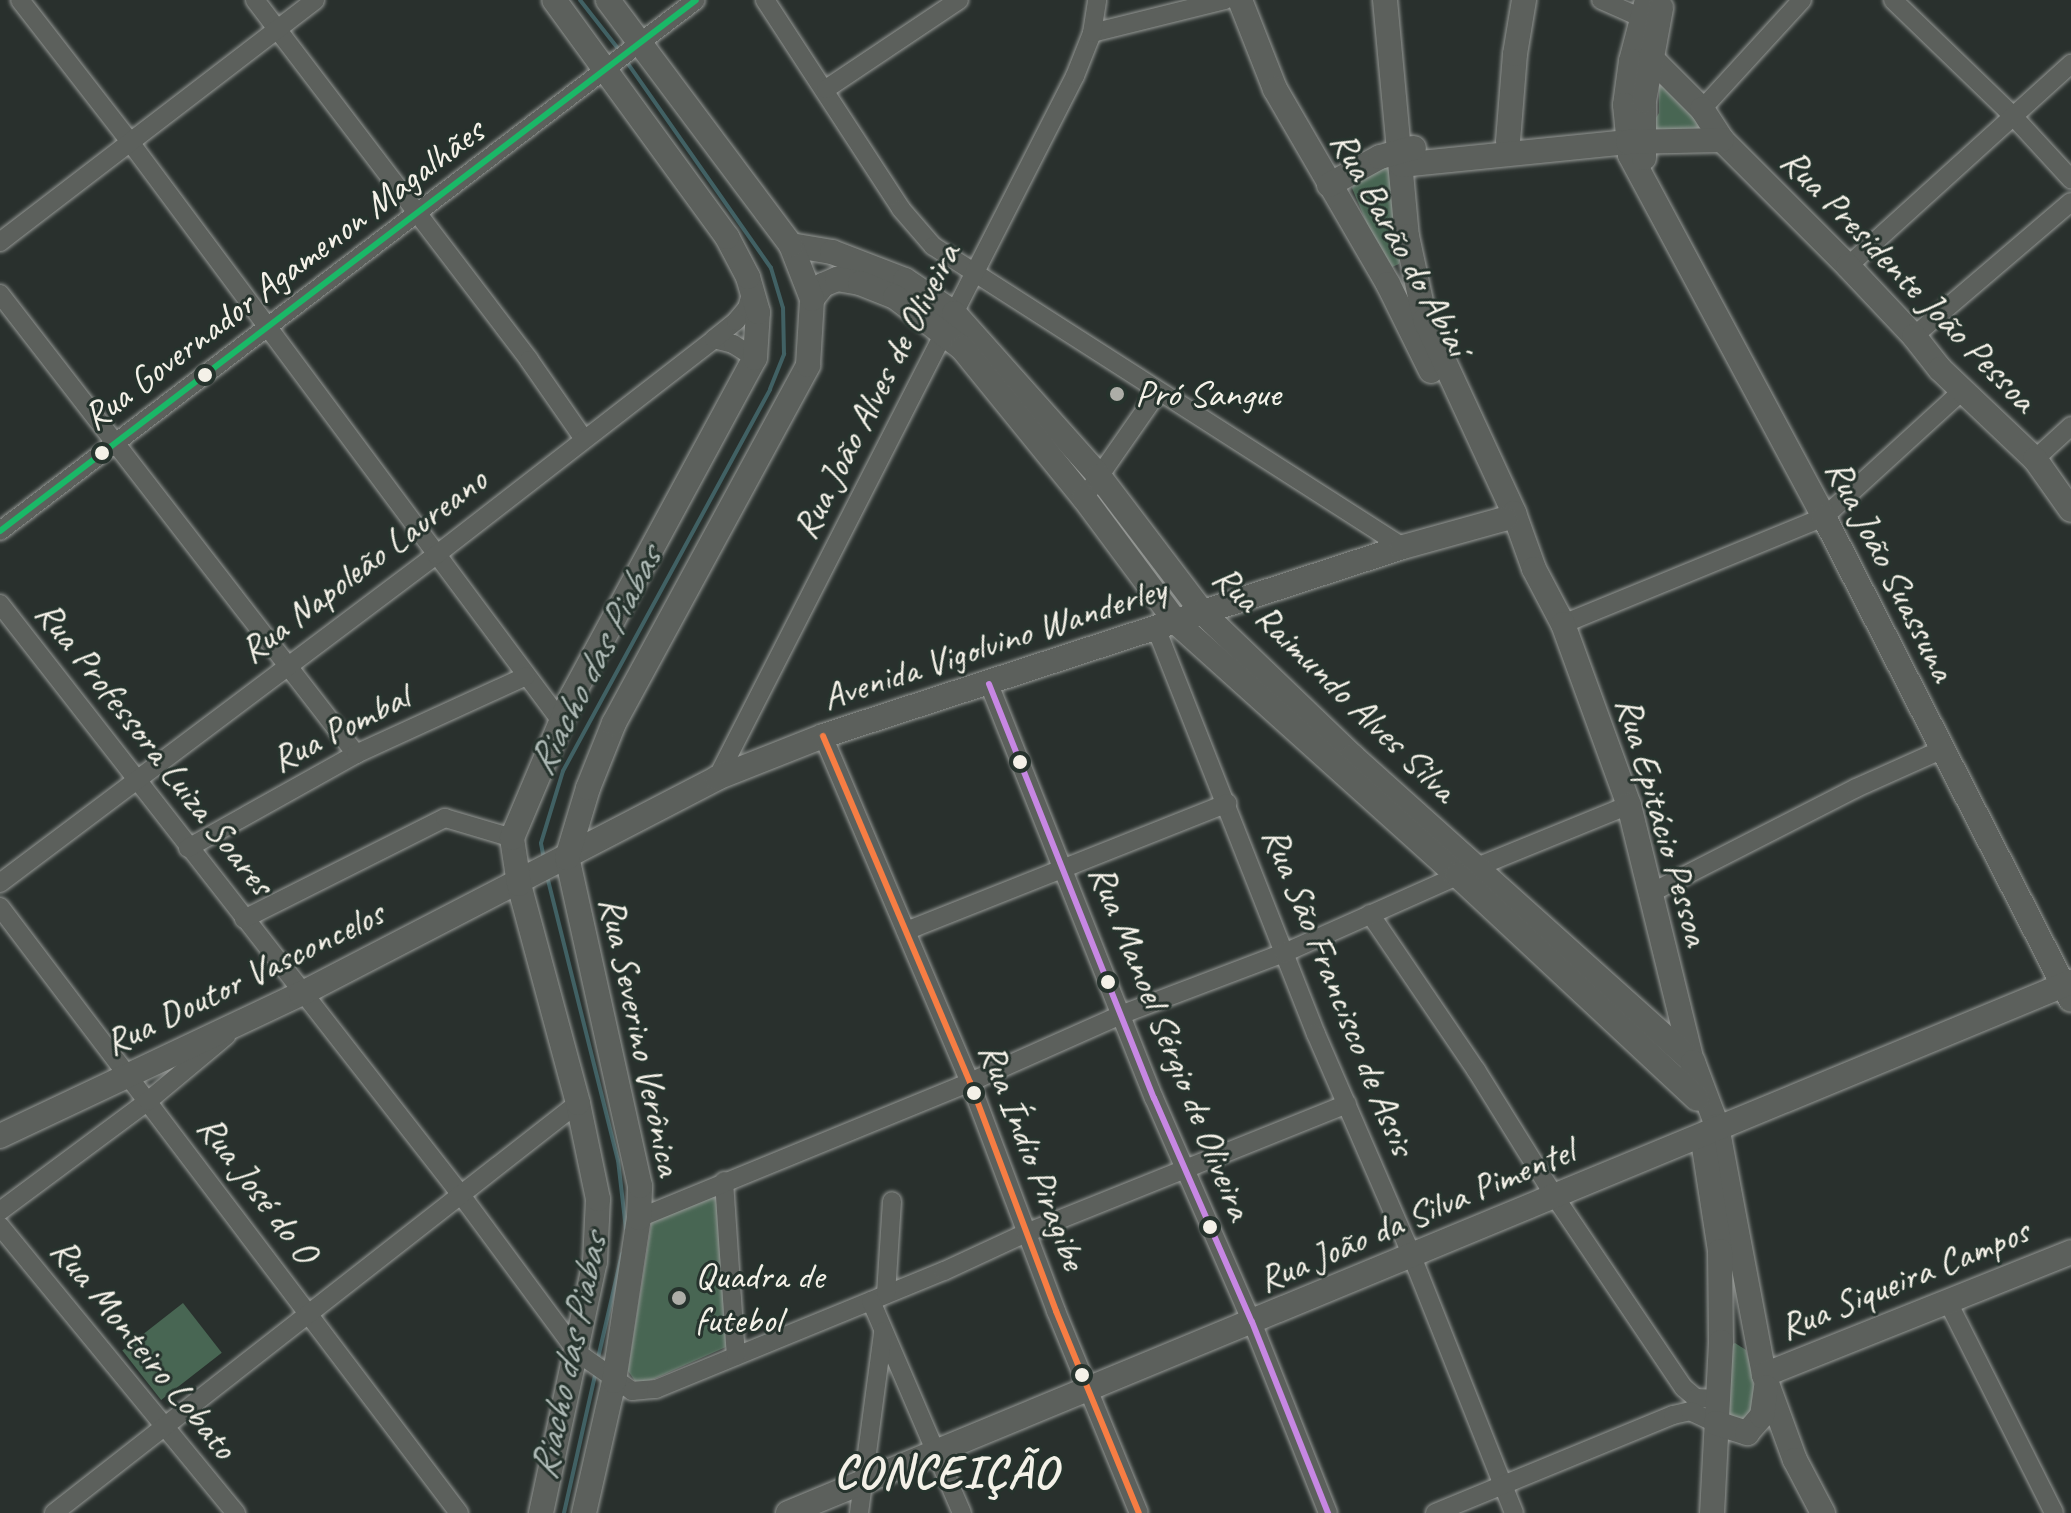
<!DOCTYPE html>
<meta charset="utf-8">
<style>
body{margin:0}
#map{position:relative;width:2071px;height:1513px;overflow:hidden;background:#29302d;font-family:Caveat,sans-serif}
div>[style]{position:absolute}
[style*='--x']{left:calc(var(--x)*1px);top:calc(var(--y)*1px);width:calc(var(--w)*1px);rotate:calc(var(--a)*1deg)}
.green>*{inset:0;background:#486653;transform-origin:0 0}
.stream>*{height:4px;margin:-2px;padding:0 2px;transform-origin:2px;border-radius:2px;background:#416164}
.roads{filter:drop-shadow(0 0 2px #969996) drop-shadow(0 0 2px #969996)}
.street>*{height:18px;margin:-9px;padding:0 9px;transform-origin:9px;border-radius:9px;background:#5c605c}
.secondary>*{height:24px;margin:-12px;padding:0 12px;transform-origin:12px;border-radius:12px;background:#5c605c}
.bus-1>*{height:6px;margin:-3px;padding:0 3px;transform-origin:3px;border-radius:3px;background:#c787e3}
.bus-2>*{height:6px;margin:-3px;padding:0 3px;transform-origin:3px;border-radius:3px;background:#1ab867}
.bus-3>*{height:6px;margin:-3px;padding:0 3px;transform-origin:3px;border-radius:3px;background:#f77d43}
.dots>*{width:22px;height:22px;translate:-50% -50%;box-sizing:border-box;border:4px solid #26332d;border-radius:50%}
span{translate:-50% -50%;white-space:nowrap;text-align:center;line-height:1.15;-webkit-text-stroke:6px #26332d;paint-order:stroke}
.street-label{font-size:38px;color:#f4f1e8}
.poi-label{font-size:38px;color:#f4f1e8}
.left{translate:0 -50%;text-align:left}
.water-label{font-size:40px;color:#adb9b5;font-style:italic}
.district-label{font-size:46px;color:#f4f1e8;font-weight:700;letter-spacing:2px}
</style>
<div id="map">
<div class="green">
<i style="clip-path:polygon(1659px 79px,1710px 132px,1649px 129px,1659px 113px)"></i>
<i style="clip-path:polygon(1387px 166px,1395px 169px,1402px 253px,1399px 264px,1390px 268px,1382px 260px,1352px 188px,1356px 180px)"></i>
<i style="clip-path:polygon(718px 1193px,726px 1347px,647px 1382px,635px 1381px,628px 1371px,652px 1219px)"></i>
<i style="left:183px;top:1303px;width:63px;height:77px;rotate:52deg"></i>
<i style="clip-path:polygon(1735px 1343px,1746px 1350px,1751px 1367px,1755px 1395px,1751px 1421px,1730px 1419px,1723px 1397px,1729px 1346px)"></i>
</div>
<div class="stream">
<i style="--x:580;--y:0;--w:65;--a:51.9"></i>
<i style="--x:544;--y:859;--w:16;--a:-101"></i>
<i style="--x:541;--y:843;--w:75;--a:-73"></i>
<i style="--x:563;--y:771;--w:434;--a:-61.5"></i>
<i style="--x:770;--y:389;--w:38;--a:-68"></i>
<i style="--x:784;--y:354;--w:46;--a:-91.2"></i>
<i style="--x:783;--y:308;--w:42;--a:-106.7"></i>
<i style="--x:771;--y:268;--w:251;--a:-125"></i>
<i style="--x:547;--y:876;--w:293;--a:76"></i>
<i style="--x:618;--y:1160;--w:69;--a:83.4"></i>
<i style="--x:598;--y:1358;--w:107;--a:-77"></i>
<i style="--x:564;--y:1513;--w:146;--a:-77.3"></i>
</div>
<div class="roads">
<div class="street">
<i style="--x:20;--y:0;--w:180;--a:52.2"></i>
<i style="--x:130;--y:142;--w:720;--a:53.35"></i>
<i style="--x:255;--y:0;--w:452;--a:52.7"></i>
<i style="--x:529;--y:360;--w:96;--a:55.2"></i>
<i style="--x:765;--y:0;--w:249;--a:56.9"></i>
<i style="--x:901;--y:209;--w:49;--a:49.1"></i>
<i style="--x:933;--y:246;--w:558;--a:32.64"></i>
<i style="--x:1601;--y:0;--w:45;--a:23.7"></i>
<i style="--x:1893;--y:0;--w:167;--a:44"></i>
<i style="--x:2013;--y:116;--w:86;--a:47.4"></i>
<i style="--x:1092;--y:33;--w:137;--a:-13.9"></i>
<i style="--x:826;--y:89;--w:160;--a:-33.8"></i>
<i style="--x:1702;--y:109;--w:148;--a:-47.5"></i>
<i style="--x:0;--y:242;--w:397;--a:-37.5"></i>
<i style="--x:1848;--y:266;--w:301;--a:-42.2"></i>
<i style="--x:0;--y:294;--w:582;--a:52.26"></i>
<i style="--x:1914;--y:336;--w:206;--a:-40.5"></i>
<i style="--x:714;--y:339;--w:20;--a:15"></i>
<i style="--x:733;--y:344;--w:26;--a:32"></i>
<i style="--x:2035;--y:459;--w:49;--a:-42.5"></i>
<i style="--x:1084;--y:498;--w:129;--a:-55.1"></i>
<i style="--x:0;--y:531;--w:875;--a:-37.34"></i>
<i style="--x:0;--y:604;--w:750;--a:52.04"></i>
<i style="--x:461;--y:1195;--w:197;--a:53.5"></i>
<i style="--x:578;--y:1353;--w:66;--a:35.1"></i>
<i style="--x:632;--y:1391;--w:24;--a:-5"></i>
<i style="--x:656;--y:1389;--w:311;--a:-22.3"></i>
<i style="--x:944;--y:1271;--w:90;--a:-24.9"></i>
<i style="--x:1026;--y:1233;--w:346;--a:-21.9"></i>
<i style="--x:1563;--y:624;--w:282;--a:-22.3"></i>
<i style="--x:1824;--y:517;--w:187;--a:-42.4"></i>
<i style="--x:1156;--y:628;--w:436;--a:68.5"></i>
<i style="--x:1316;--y:1034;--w:240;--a:66.6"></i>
<i style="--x:1411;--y:1254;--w:279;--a:68.3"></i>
<i style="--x:989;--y:684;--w:446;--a:68.3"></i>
<i style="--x:1154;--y:1098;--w:244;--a:66.4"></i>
<i style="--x:1252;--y:1322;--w:206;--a:68.3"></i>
<i style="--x:823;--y:736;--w:376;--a:67"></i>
<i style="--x:970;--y:1082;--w:245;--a:69.4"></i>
<i style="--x:1056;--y:1311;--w:218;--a:67.7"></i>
<i style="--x:717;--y:778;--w:788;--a:-62.98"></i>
<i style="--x:1075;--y:76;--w:46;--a:-68.4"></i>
<i style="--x:1092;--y:33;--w:33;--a:-81"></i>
<i style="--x:188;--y:848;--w:193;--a:-29.2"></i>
<i style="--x:356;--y:754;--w:187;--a:-24.6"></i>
<i style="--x:0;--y:883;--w:546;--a:-36.95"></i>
<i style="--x:436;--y:555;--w:352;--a:-37.8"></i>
<i style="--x:714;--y:339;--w:28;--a:-39"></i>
<i style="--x:736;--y:321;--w:17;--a:-50"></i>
<i style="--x:747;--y:308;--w:19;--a:-74"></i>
<i style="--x:1651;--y:893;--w:230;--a:-27.1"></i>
<i style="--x:1856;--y:788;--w:95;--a:-24.1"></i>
<i style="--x:0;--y:907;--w:760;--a:52.86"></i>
<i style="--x:1370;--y:914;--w:189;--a:55.8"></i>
<i style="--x:1476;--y:1070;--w:150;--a:58.1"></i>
<i style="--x:1555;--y:1197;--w:230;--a:56"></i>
<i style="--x:1684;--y:1388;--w:16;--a:40"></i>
<i style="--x:1696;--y:1398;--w:21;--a:3"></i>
<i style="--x:244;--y:919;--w:225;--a:-26.7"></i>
<i style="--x:445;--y:818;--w:70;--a:16.6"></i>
<i style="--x:906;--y:931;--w:346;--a:-21.7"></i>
<i style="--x:724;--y:1181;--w:175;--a:86.1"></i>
<i style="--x:0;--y:1211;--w:184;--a:-36.6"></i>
<i style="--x:148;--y:1101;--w:102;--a:-39.8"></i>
<i style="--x:639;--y:1218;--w:358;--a:-22.3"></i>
<i style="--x:970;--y:1082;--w:167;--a:-24"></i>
<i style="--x:1123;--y:1014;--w:172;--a:-20.8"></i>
<i style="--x:1284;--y:953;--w:211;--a:-24"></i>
<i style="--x:1477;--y:867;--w:164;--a:-22.2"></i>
<i style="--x:0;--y:1226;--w:372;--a:50.6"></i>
<i style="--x:886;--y:1294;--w:93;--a:-86.3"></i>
<i style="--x:1947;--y:1300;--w:238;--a:63.3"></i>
<i style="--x:871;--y:1301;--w:231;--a:66.8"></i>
<i style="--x:54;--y:1513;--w:665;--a:-38.04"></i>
<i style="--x:859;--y:1513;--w:183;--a:-82.4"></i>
<i style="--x:1435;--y:1513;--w:257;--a:-22.4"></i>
<i style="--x:1673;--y:1415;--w:17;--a:-13"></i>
<i style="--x:1690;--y:1411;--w:29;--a:25"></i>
</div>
<div class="secondary">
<i style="--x:1240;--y:0;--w:96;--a:68.5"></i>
<i style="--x:1275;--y:89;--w:225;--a:59.9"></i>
<i style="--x:1388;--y:284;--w:97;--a:63.7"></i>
<i style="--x:1385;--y:0;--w:237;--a:84.7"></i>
<i style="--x:1407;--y:236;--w:86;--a:77.9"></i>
<i style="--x:1425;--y:320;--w:213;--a:65.2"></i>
<i style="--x:1514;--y:513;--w:59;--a:70.3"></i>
<i style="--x:1534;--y:569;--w:62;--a:62.2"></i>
<i style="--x:1563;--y:624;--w:193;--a:70"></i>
<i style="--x:1629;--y:805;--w:268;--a:76.2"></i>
<i style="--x:1647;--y:0;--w:63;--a:104.7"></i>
<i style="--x:1631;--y:61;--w:44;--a:97.8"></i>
<i style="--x:1625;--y:105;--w:50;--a:84.3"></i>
<i style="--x:1630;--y:155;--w:411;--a:61.8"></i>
<i style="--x:1824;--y:517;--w:542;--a:62.92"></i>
<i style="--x:1651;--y:58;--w:72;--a:45"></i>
<i style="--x:1702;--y:109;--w:37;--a:57"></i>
<i style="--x:1722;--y:140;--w:178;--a:45"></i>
<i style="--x:1848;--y:266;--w:96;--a:46.7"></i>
<i style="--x:1914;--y:336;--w:42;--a:51.8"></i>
<i style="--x:1940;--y:369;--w:131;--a:43.5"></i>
<i style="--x:2035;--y:459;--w:62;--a:54.8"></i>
<i style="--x:1508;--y:141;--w:87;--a:-85.4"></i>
<i style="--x:1515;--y:54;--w:55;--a:-80.5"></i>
<i style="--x:1644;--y:158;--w:57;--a:-90"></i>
<i style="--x:1644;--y:101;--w:95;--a:-79.6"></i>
<i style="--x:1401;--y:165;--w:228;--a:-5.8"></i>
<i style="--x:1628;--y:142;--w:94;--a:-1.2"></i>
<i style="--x:1329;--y:185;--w:58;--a:-28.8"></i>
<i style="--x:1380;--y:157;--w:35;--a:-15"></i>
<i style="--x:791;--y:245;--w:42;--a:9.7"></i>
<i style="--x:832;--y:252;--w:78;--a:21"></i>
<i style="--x:905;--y:280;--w:59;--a:34"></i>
<i style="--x:954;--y:313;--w:218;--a:48.3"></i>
<i style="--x:1099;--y:476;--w:172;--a:52.8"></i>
<i style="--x:1203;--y:613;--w:207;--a:43.8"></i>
<i style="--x:1352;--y:756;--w:458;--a:41.9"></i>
<i style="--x:1693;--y:1062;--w:68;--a:69.4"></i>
<i style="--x:1717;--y:1126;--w:253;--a:79.3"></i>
<i style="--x:1764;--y:1375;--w:90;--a:70"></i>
<i style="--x:1795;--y:1460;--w:60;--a:62.2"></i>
<i style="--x:812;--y:299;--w:18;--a:-52"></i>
<i style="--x:823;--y:285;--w:15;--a:-23"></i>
<i style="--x:837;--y:279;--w:23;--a:10"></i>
<i style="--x:860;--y:283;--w:38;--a:22"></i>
<i style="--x:895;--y:297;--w:84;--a:37.3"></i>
<i style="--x:962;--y:348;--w:193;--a:50.9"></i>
<i style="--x:1084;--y:498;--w:156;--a:53.4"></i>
<i style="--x:1177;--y:623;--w:377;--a:42"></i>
<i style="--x:1457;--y:875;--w:328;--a:43"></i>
<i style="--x:0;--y:1136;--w:333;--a:-25.3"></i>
<i style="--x:301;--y:994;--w:469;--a:-27.4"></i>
<i style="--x:717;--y:778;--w:114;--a:-21.6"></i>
<i style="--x:823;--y:736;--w:610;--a:-18.05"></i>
<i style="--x:1403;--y:547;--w:105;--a:-15.5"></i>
<i style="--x:1703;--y:1141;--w:111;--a:81.2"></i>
<i style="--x:1720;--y:1251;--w:91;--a:89.4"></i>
<i style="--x:1721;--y:1342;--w:171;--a:93"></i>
<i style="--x:1764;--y:1375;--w:331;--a:-21.8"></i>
<i style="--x:1716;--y:1423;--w:33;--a:18"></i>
<i style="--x:1747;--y:1433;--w:23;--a:-49"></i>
<i style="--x:1762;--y:1416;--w:29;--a:-82"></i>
<i style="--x:541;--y:1513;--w:257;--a:-77.9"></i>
<i style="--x:595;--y:1262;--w:63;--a:-87.3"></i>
<i style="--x:598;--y:1199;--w:98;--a:-101.8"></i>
<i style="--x:578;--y:1103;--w:227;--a:-105.1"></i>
<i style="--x:519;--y:884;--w:47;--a:-98.7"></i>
<i style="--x:512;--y:838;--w:154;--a:-67.1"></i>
<i style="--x:572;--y:696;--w:384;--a:-61.6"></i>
<i style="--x:755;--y:358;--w:46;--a:-86.3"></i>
<i style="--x:758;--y:312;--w:36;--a:-106"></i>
<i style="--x:748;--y:277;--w:45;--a:-117.7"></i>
<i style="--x:727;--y:237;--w:293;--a:-126.1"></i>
<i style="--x:584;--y:1513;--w:135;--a:-77.2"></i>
<i style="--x:614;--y:1381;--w:165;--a:-81.3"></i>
<i style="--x:639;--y:1218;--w:32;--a:-88"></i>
<i style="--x:640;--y:1186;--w:336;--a:-102.5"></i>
<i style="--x:567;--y:858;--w:73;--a:-73.3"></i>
<i style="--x:588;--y:788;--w:70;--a:-68.2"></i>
<i style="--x:614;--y:723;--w:407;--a:-61.5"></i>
<i style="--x:808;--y:365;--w:66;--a:-86.5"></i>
<i style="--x:812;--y:299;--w:58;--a:-111.3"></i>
<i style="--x:791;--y:245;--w:306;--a:-126.8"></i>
<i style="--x:788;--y:1513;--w:1389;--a:-22.48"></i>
</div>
</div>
<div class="bus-1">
<i style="--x:989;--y:684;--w:446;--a:68.3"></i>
<i style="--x:1154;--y:1098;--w:244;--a:66.4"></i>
<i style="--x:1252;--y:1322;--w:206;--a:68.3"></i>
</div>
<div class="bus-2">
<i style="--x:0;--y:531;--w:875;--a:-37.34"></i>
</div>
<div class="bus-3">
<i style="--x:823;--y:736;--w:376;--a:67"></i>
<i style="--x:970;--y:1082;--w:245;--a:69.4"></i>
<i style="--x:1056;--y:1311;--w:218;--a:67.7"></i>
</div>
<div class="dots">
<i style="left:205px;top:375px;background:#f4f1e8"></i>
<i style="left:1117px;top:394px;background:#adada7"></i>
<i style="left:102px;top:453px;background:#f4f1e8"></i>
<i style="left:1020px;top:762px;background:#f4f1e8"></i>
<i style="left:1108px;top:982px;background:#f4f1e8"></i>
<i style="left:974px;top:1093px;background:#f4f1e8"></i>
<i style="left:1210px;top:1227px;background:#f4f1e8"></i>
<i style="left:679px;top:1298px;background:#adada7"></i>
<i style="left:1082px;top:1375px;background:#f4f1e8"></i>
</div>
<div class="street-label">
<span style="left:1401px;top:243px;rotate:61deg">Rua Barão do Abiaí</span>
<span style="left:283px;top:274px;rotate:-37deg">Rua Governador Agamenon Magalhães</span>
<span style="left:1909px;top:280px;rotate:46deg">Rua Presidente João Pessoa</span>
<span style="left:876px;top:391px;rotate:-63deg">Rua João Alves de Oliveira</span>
<span style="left:363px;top:565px;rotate:-37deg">Rua Napoleão Laureano</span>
<span style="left:1891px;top:570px;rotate:63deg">Rua João Suassuna</span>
<span style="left:994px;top:643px;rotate:-18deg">Avenida Vigolvino Wanderley</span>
<span style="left:1335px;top:683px;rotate:44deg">Rua Raimundo Alves Silva</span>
<span style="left:340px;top:728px;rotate:-27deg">Rua Pombal</span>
<span style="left:155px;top:748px;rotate:52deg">Rua Professora Luiza Soares</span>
<span style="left:1663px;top:821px;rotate:74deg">Rua Epitácio Pessoa</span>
<span style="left:244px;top:978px;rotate:-26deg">Rua Doutor Vasconcelos</span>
<span style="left:1339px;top:991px;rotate:68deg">Rua São Francisco de Assis</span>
<span style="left:641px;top:1036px;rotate:78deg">Rua Severino Verônica</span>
<span style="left:1171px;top:1042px;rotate:68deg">Rua Manoel Sérgio de Oliveira</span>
<span style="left:1033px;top:1156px;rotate:69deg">Rua Índio Piragibe</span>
<span style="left:258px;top:1189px;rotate:53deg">Rua José do O</span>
<span style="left:1416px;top:1215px;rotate:-23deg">Rua João da Silva Pimentel</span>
<span style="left:1904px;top:1279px;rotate:-22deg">Rua Siqueira Campos</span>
<span style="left:144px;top:1348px;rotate:51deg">Rua Monteiro Lobato</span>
</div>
<div class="poi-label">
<span class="left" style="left:1135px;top:394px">Pró Sangue</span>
<span class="left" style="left:695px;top:1298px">Quadra de<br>futebol</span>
</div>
<div class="water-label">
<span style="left:594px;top:661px;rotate:-63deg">Riacho das Piabas</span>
<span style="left:568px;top:1357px;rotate:-78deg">Riacho das Piabas</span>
</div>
<div class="district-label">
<span style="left:946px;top:1472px">CONCEIÇÃO</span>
</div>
</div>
